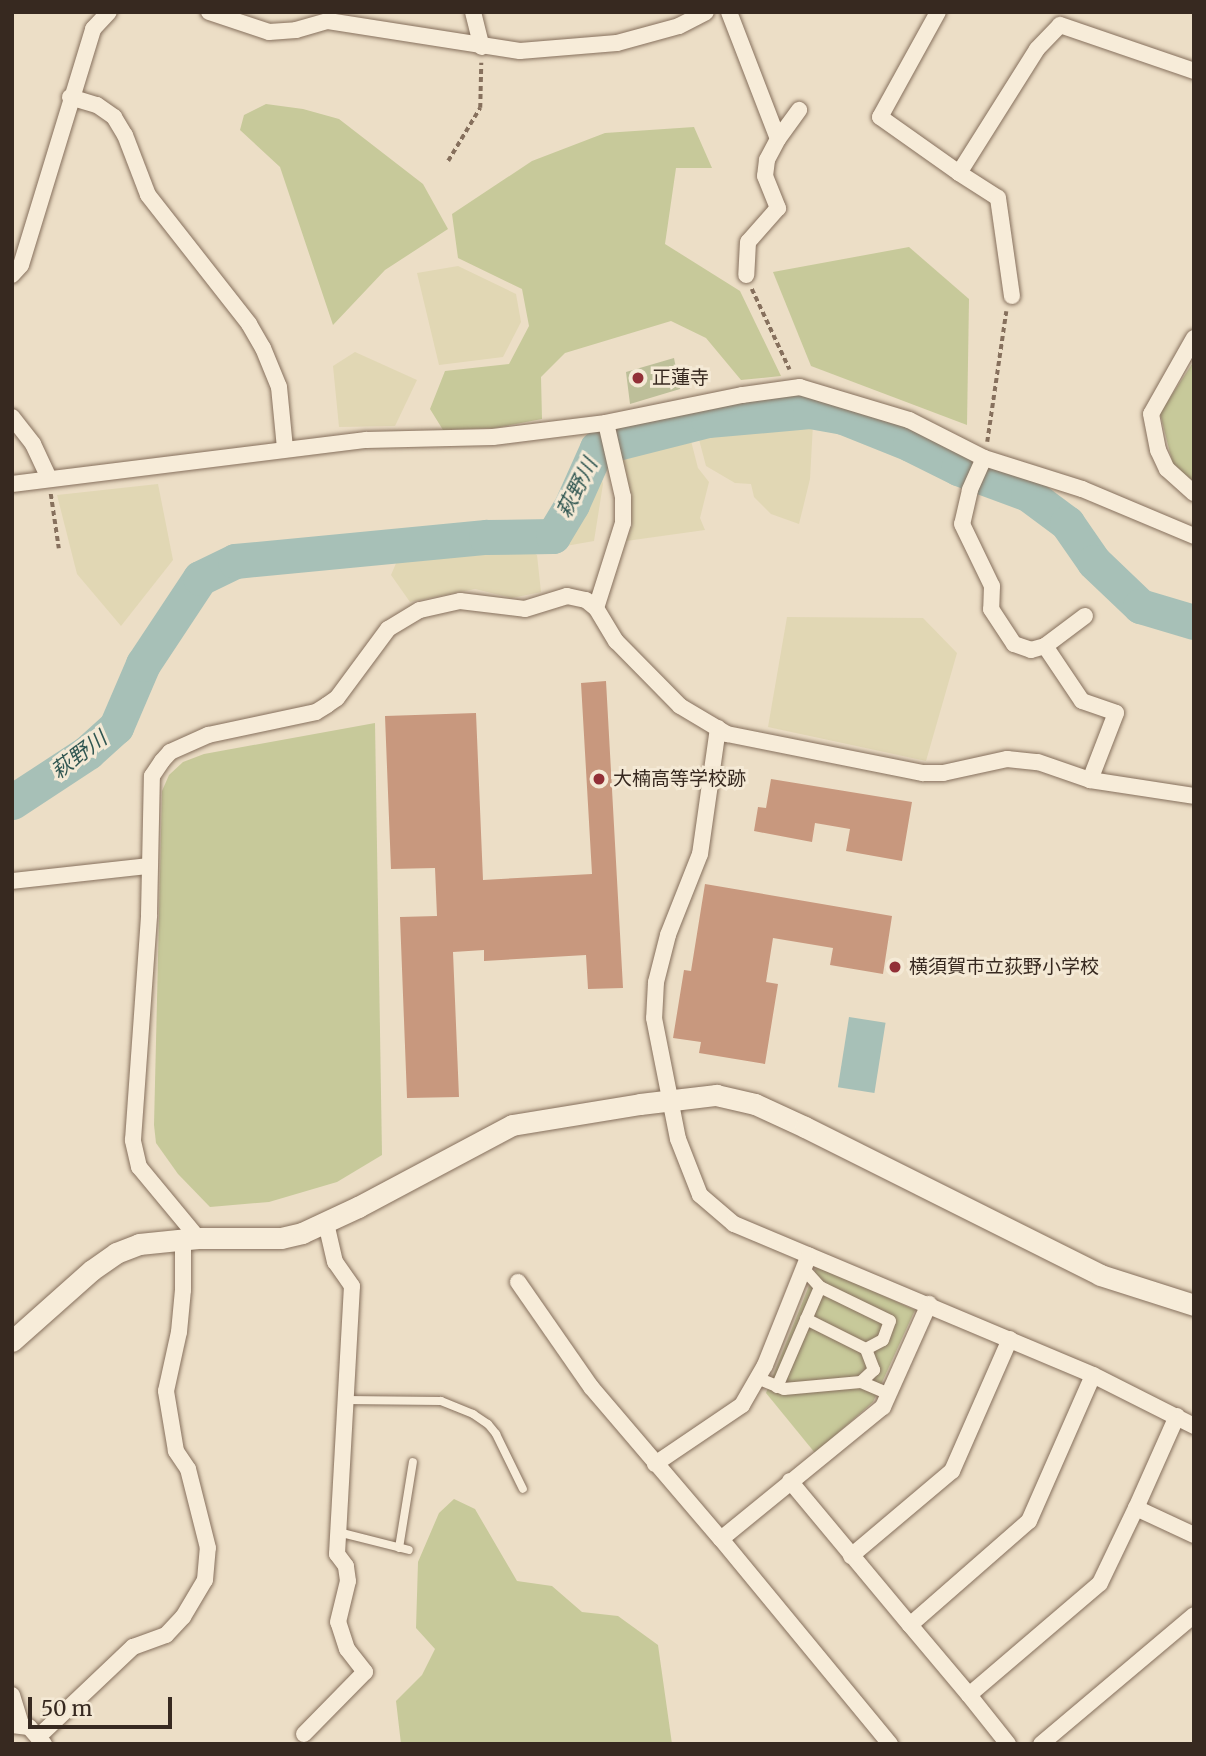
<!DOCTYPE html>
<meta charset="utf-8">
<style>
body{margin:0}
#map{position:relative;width:1206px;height:1756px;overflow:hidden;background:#ecdec6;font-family:Merriweather,"Noto Sans JP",serif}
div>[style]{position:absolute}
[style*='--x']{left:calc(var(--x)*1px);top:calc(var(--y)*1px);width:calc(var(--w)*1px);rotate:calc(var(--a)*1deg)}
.farmland>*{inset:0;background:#e1d7b4}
.green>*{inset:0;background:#c7c99a}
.cemetery>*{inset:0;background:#bdbf99}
.water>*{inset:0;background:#a7c0b7;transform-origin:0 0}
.river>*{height:35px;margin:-17.5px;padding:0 17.5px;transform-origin:17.5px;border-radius:17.5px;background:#a7c0b7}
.building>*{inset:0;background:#c8987e}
.path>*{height:3.5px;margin-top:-1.75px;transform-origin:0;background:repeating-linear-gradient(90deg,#86705d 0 5px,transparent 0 8.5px)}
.roads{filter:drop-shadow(0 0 2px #86705d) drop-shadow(0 0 2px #86705d)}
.service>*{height:8px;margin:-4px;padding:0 4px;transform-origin:4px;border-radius:4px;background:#f7ecd9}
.pedestrian>*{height:12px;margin:-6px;padding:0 6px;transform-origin:6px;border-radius:6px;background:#f7ecd9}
.minor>*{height:16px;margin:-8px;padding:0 8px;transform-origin:8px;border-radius:8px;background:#f7ecd9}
.tertiary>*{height:21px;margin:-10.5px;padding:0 10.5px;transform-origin:10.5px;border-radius:10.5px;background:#f7ecd9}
.dots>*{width:19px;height:19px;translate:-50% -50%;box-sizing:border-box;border:4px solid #f4e9d5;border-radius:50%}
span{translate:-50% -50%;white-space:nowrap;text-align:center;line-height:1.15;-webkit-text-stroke:6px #f4e9d5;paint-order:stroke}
.poi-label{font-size:19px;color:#372920}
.left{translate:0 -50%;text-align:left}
.water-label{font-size:21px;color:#305651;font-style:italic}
.frame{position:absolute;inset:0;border:14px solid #372920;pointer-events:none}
.scale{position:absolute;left:28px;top:1697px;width:144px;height:32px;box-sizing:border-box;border:4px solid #372920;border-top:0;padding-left:9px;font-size:21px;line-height:24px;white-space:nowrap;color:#372920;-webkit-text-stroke:5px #f4e9d5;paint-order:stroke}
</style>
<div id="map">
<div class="farmland">
<i style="clip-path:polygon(458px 266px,516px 294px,521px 322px,503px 357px,439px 365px,417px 273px)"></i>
<i style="clip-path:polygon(355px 352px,417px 380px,395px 426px,339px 427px,333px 366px)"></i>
<i style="clip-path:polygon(813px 424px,810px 479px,799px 524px,771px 514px,754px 497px,751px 484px,735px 483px,706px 466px,697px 432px,737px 425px)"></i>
<i style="clip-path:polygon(690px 437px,698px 468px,709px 482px,700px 518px,705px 530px,626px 541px,632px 526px,631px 501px,619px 451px)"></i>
<i style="clip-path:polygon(597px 460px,603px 484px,594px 541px,554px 548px,577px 511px)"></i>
<i style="clip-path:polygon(158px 484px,173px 560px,121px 626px,77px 574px,57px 495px)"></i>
<i style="clip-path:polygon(517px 544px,537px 555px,541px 592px,512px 598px,475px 589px,410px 602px,391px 575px,397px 561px,466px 548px)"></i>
<i style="clip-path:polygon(787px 617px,923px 618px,957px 653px,926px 761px,768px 727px)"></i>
</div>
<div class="green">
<i style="clip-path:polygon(266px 104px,303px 109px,339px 119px,423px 184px,448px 229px,385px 270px,333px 325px,280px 167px,240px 130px,244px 115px)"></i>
<i style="clip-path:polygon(694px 127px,712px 168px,676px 168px,665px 244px,740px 291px,781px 376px,741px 380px,706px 338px,671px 321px,565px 353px,541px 377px,542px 419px,495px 428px,443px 430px,430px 409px,445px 371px,509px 364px,529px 326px,522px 289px,458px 258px,452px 214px,532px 161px,605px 133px)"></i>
<i style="clip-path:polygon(909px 247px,969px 299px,967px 425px,811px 366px,773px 272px)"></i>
<i style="clip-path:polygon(1194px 361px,1194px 482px,1173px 465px,1160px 413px)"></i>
<i style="clip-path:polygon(375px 723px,382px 1155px,337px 1182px,269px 1202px,210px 1207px,178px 1174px,156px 1143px,154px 1125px,162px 791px,169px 775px,183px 762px,204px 754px)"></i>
<i style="clip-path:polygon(817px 1266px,915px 1310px,873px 1402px,815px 1453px,766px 1393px)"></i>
<i style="clip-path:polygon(454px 1499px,475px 1509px,517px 1581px,552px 1586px,582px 1612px,618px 1616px,658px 1645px,672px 1744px,401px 1744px,396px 1701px,422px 1675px,435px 1649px,416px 1628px,418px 1562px,439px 1513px)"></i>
</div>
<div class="cemetery">
<i style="clip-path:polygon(674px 358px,680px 389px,630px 404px,626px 372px)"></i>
</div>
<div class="water">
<i style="left:849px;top:1017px;width:37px;height:71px;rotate:9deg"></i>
</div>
<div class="river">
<i style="--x:12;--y:802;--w:91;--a:-33.3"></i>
<i style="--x:88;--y:752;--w:38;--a:-42"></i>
<i style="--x:116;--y:727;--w:69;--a:-66.8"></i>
<i style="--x:143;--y:664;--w:103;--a:-56.5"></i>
<i style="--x:200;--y:578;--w:39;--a:-26"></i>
<i style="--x:235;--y:561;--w:252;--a:-5.5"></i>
<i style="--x:486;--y:537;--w:67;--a:-0.9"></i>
<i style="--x:553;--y:536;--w:37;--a:-59"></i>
<i style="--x:572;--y:504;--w:61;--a:-65.9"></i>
<i style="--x:597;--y:448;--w:114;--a:-14.2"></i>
<i style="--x:708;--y:420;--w:102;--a:-5"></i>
<i style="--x:810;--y:411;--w:34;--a:10"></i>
<i style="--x:843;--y:417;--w:72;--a:21.9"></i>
<i style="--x:910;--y:444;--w:54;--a:26.6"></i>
<i style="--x:958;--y:468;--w:75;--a:20.4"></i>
<i style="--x:1028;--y:494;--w:49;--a:36.6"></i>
<i style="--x:1067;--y:523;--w:47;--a:55.3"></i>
<i style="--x:1094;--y:562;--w:64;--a:43.7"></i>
<i style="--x:1140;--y:606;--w:56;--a:16.5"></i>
</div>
<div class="building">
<i style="clip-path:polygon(606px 681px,623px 988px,588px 989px,586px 955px,484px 961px,484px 950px,453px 952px,459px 1097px,407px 1098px,400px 917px,437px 916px,435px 868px,391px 869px,385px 716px,476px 713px,483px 880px,592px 874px,581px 683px)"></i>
<i style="clip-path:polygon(771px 779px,912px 802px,902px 861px,846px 851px,850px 829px,815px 823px,812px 842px,754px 831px,758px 807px,766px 808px)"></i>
<i style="clip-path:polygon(705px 884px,892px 916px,883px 974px,830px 965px,833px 948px,773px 938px,766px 982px,778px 984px,765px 1064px,699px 1053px,701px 1042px,673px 1038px,684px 970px,691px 971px)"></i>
</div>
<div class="path">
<i style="--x:448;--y:161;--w:62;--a:-58.9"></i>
<i style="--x:480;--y:108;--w:45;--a:-88.7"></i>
<i style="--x:752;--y:289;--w:89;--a:64.9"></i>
<i style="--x:987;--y:442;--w:132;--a:-81.7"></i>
<i style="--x:51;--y:494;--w:55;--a:81.6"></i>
</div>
<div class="roads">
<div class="service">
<i style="--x:345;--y:1400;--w:96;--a:0.6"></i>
<i style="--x:441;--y:1401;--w:35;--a:22"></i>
<i style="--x:473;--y:1414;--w:18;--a:34"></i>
<i style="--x:488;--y:1424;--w:13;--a:51"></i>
<i style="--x:496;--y:1434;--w:61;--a:63.9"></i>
<i style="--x:338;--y:1532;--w:73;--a:14.2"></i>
<i style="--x:399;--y:1548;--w:87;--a:-80.8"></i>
</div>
<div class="pedestrian">
<i style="--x:806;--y:1319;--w:67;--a:26.6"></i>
<i style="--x:866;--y:1349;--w:19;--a:-28"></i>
<i style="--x:883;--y:1340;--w:20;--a:-70"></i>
<i style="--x:890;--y:1321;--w:78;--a:-154.1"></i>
<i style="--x:757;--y:1378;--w:29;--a:22"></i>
<i style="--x:784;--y:1389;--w:77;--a:-5.2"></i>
<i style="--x:861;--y:1382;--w:30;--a:23"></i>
<i style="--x:861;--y:1382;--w:18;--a:-43"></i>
<i style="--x:874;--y:1370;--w:22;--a:-111"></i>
<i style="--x:777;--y:1387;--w:109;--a:-66.7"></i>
<i style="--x:820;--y:1287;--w:24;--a:-132"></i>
</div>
<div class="minor">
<i style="--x:209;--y:12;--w:63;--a:18.4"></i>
<i style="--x:269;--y:32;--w:27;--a:-4"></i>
<i style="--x:296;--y:30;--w:33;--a:-16"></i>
<i style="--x:328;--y:21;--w:194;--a:8.9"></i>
<i style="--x:520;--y:51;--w:97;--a:-4.7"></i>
<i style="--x:617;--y:43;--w:64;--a:-15.3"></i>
<i style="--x:679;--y:26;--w:30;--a:-27"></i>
<i style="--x:473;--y:12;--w:36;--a:76"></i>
<i style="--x:729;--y:12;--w:136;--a:68.9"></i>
<i style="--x:778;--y:139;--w:24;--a:118"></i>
<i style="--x:767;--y:160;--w:16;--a:97"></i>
<i style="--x:765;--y:176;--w:35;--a:68"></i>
<i style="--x:778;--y:208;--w:45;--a:131.4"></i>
<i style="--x:748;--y:242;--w:33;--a:93"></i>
<i style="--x:938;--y:12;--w:120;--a:118.9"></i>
<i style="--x:880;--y:117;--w:97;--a:35.3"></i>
<i style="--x:959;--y:173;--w:146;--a:-57.8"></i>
<i style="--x:1037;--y:49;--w:33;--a:-46"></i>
<i style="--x:1060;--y:25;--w:142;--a:18.9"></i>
<i style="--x:70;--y:97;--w:28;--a:17"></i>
<i style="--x:97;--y:105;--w:21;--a:35"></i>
<i style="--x:114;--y:117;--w:21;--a:59"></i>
<i style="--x:125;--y:135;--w:64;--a:69"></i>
<i style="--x:148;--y:195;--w:164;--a:51.9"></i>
<i style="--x:249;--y:324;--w:28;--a:60"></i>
<i style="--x:263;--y:348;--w:42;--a:67.7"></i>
<i style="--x:279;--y:387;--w:61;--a:84.4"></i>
<i style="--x:778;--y:139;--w:36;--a:-54"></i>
<i style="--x:959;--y:173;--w:46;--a:32.7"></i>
<i style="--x:998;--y:198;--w:99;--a:81.9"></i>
<i style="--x:12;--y:275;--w:13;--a:-48"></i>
<i style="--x:21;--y:265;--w:247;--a:-73"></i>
<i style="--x:93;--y:29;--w:23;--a:-47"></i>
<i style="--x:1194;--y:338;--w:87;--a:119.5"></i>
<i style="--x:1151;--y:414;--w:37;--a:79"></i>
<i style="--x:1158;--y:450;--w:21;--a:65"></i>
<i style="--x:1167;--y:469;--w:36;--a:42"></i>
<i style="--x:12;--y:417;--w:34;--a:52"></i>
<i style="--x:33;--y:444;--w:38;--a:65"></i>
<i style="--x:984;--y:458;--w:35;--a:114"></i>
<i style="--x:970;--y:490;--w:35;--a:103"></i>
<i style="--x:962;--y:524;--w:69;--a:64.2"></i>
<i style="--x:992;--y:586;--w:23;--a:92"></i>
<i style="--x:991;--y:609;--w:42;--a:56.7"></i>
<i style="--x:1014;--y:644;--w:18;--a:19"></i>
<i style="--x:1031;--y:650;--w:15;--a:-16"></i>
<i style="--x:1045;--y:646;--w:66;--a:56.1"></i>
<i style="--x:1082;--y:701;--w:36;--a:19"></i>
<i style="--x:1116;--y:713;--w:72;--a:111.2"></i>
<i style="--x:12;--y:484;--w:357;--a:-7.1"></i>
<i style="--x:366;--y:440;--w:127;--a:-1.4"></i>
<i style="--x:493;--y:437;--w:114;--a:-7.1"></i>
<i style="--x:1194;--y:536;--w:121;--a:-157.2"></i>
<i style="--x:1082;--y:489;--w:103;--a:-162.4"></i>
<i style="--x:984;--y:458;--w:84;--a:-153.1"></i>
<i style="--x:909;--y:420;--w:114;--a:-163.2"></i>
<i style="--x:800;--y:387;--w:59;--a:172.1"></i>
<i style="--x:742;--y:395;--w:139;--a:168.4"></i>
<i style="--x:606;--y:423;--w:76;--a:77.1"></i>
<i style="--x:623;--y:497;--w:26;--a:90"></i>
<i style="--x:623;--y:523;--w:89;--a:107.6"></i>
<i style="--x:596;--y:608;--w:39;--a:59"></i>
<i style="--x:616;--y:641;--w:91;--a:45.4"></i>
<i style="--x:680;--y:706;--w:55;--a:30.8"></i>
<i style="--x:727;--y:734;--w:200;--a:11.3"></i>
<i style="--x:923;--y:773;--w:20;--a:0"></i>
<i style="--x:943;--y:773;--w:66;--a:-12.3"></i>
<i style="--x:1007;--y:759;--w:31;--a:6"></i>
<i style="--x:1038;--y:762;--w:55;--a:19.1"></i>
<i style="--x:1090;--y:780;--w:105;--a:8.7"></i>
<i style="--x:1045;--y:646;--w:50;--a:-36.9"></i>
<i style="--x:718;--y:728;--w:127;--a:98.1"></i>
<i style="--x:700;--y:854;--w:87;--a:111.6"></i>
<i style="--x:668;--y:935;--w:49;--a:104.3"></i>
<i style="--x:656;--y:982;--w:36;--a:93"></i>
<i style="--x:654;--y:1018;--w:123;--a:78.8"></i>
<i style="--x:678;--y:1139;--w:60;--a:68.6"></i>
<i style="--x:700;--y:1195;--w:45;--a:40.5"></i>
<i style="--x:734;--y:1224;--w:389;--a:22.8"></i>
<i style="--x:1093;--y:1375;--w:113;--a:26.8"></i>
<i style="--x:12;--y:881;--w:137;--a:-6.3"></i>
<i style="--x:198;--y:1238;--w:92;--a:-129.7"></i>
<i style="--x:139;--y:1167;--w:28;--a:-103"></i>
<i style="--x:133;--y:1140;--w:226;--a:-85.9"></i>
<i style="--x:149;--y:915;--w:139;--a:-88.8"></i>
<i style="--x:152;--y:776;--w:18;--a:-56"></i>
<i style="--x:162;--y:761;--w:12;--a:-48"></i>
<i style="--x:170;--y:752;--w:42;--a:-24.1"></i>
<i style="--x:208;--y:735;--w:110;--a:-12"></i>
<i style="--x:316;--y:712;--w:13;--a:-32"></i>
<i style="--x:327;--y:705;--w:12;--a:-35"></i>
<i style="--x:337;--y:698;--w:86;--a:-53.5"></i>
<i style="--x:388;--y:629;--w:37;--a:-31"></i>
<i style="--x:420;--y:610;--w:41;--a:-12.7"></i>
<i style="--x:460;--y:601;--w:65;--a:7"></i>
<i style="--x:525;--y:609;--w:44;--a:-17.2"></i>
<i style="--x:567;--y:596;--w:19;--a:12"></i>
<i style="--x:586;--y:600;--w:13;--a:39"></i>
<i style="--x:518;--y:1282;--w:128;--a:55.2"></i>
<i style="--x:591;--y:1387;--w:200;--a:49.5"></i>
<i style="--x:1177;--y:1416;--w:101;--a:114"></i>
<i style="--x:1136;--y:1508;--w:64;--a:25"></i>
<i style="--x:655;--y:1464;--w:105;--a:-34.1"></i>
<i style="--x:742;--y:1405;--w:46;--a:-60.1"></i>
<i style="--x:765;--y:1365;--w:118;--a:-68.2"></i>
<i style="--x:790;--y:1481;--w:187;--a:50.2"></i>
<i style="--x:851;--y:1556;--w:132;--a:-40.1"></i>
<i style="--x:952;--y:1471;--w:144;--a:-66.3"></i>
<i style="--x:12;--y:1695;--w:30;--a:73"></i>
<i style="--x:969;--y:1695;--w:92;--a:-130.1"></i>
<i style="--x:910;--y:1625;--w:158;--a:-41.2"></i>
<i style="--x:1029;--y:1521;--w:159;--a:-66.3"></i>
<i style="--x:12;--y:1725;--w:17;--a:7"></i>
<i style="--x:29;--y:1727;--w:23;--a:49"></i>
<i style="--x:304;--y:1734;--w:87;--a:-45.5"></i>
<i style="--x:365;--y:1672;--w:29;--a:-128"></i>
<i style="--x:347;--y:1649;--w:28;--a:-108"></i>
<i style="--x:338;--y:1622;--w:42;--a:-76.3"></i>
<i style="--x:348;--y:1581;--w:15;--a:-98"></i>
<i style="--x:346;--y:1566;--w:15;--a:-127"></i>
<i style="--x:337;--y:1554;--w:268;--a:-86.8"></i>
<i style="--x:352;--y:1286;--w:29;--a:-125"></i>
<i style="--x:335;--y:1262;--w:39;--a:-103"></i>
<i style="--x:38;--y:1737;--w:131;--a:-43.5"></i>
<i style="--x:133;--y:1647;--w:35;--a:-20"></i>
<i style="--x:166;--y:1635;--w:25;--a:-47"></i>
<i style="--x:183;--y:1617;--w:43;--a:-59.3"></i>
<i style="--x:205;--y:1580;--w:32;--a:-85"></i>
<i style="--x:208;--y:1548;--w:81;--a:-104.2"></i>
<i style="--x:188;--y:1469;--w:22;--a:-124"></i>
<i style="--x:176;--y:1451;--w:61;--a:-99.5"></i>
<i style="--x:166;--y:1391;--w:60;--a:-77.6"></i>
<i style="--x:179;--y:1332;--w:42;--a:-84.6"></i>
<i style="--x:183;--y:1290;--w:50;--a:-90"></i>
<i style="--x:890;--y:1744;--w:266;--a:-129.5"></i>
<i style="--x:721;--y:1539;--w:209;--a:-39.2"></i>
<i style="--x:883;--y:1407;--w:113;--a:-65.9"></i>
<i style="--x:1008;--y:1744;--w:63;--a:-128.5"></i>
<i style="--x:969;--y:1695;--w:172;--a:-40.5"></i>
<i style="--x:1100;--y:1583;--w:83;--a:-64.4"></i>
<i style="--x:1041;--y:1744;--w:200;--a:-40.1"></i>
</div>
<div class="tertiary">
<i style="--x:12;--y:1341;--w:107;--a:-41.6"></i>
<i style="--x:92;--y:1270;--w:29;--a:-35"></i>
<i style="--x:116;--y:1253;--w:25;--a:-21"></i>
<i style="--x:139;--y:1244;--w:59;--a:-5.8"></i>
<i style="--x:198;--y:1238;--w:83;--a:0"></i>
<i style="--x:281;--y:1238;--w:22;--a:-13"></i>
<i style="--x:302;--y:1233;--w:62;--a:-24.9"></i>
<i style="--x:358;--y:1207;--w:174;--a:-28"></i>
<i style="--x:512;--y:1125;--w:130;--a:-9.3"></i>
<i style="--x:640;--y:1104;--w:77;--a:-6.8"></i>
<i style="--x:716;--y:1095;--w:40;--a:13"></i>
<i style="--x:755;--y:1104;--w:55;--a:24.7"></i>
<i style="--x:805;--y:1127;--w:330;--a:26.6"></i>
<i style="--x:1100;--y:1275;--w:99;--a:17.7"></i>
</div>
</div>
<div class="dots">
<i style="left:638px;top:378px;background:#923037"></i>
<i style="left:599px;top:779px;background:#923037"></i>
<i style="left:895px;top:967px;background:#923037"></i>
</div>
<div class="poi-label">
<span class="left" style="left:652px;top:378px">正蓮寺</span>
<span class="left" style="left:613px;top:779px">大楠高等学校跡</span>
<span class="left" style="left:909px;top:967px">横須賀市立荻野小学校</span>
</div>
<div class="water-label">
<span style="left:577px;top:488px;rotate:-63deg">萩野川</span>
<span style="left:79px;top:755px;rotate:-37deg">萩野川</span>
</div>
<div class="frame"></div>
<div class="scale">50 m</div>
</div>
